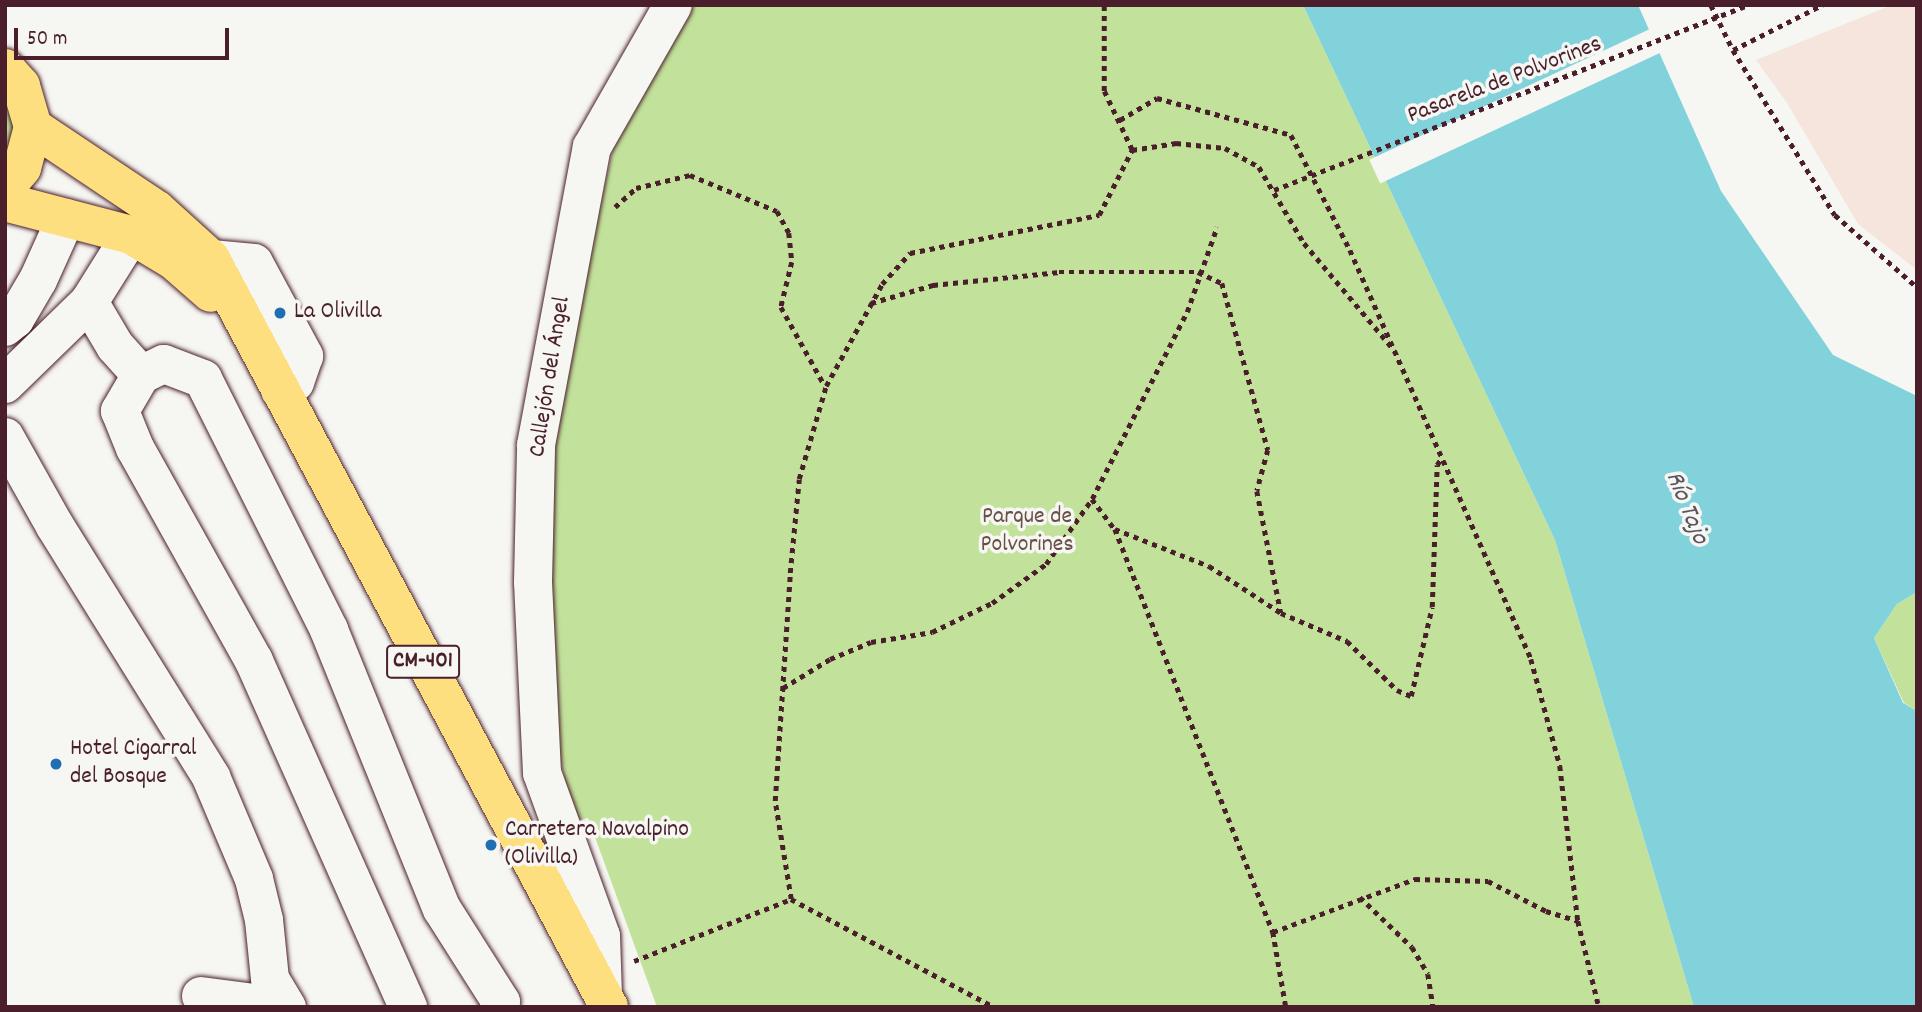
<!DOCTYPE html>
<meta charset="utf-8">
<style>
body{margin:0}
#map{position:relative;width:1922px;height:1012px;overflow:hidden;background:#f6f6f2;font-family:Dekko,sans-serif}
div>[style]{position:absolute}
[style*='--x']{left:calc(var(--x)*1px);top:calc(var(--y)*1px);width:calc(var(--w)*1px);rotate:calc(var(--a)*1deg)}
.built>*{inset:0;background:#f6e5dd}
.green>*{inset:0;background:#c2e29b}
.water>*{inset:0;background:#82d2dc}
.pier>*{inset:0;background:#f6f6f2;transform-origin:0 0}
.path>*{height:4.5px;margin-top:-2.25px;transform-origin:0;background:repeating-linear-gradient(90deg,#4a1f2b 0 5px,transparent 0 10px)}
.roads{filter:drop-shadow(0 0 2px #4a1f2b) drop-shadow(0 0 2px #4a1f2b)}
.minor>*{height:38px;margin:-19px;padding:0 19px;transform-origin:19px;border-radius:19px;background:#f6f6f2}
.major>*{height:38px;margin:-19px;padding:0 19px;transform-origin:19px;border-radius:19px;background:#fedf80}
.path-bridge>*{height:4.5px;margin-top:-2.25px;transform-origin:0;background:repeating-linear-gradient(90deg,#4a1f2b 0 5px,transparent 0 10px)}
.dots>*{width:19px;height:19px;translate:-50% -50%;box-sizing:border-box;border:4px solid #f6f6f2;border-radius:50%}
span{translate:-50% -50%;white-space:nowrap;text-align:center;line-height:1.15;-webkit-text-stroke:7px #f6f6f2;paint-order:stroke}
.shield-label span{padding:2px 5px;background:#f6f6f2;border:2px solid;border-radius:5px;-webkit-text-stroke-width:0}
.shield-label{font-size:23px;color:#4a1f2b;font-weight:700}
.street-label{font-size:24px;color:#4a1f2b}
.poi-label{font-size:24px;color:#4a1f2b}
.left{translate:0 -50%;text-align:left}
.park-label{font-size:24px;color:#685047}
.water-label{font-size:26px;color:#5b5560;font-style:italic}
.frame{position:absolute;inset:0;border:7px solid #4a1f2b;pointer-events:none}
.scale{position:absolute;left:14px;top:28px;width:215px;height:32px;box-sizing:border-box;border:4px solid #4a1f2b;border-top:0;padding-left:9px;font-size:21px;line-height:24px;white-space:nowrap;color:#4a1f2b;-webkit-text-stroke:5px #f6f6f2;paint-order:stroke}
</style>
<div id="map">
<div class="built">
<i style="clip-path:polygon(1892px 5px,1917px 5px,1917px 270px,1858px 224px,1787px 103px,1756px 60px)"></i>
</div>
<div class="green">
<i style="clip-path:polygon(688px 5px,1303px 5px,1555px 540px,1694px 1007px,657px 1007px,588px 818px,579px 820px,568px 796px,558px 748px,547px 436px,618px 127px)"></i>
<i style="clip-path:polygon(5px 101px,14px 127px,5px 160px)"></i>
<i style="clip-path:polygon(1917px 592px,1917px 711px,1904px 703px,1874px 638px,1897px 604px)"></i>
</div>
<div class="water">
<i style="clip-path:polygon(1303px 5px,1638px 5px,1721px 191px,1833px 355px,1917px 396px,1917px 592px,1897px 604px,1874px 638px,1903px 703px,1917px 711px,1917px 1007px,1694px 1007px,1555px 540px)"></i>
</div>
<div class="pier">
<i style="left:1652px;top:28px;width:26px;height:312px;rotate:65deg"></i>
</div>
<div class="path">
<i style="--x:1711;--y:5;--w:50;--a:63.9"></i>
<i style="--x:1733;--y:50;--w:194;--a:58.3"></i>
<i style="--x:1835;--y:215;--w:109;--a:41.3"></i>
<i style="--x:1733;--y:50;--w:100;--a:-26.8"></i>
<i style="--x:1120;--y:120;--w:43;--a:-30.7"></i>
<i style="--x:1157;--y:98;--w:139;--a:15.4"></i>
<i style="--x:1291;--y:135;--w:129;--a:62.8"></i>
<i style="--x:1350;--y:250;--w:447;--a:66.1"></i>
<i style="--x:1531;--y:659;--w:111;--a:74.8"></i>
<i style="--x:1560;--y:766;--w:156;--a:83.4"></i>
<i style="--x:1578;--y:921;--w:89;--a:76.3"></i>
<i style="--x:1132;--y:150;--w:45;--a:-9"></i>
<i style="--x:1176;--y:143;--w:49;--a:5.8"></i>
<i style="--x:1225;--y:148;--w:39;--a:29"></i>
<i style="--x:1259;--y:167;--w:88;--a:59.4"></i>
<i style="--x:1304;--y:243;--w:140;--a:49.9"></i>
<i style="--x:615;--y:207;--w:28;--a:-42"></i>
<i style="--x:636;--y:188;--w:56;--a:-13.5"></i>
<i style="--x:690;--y:175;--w:94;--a:22.5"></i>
<i style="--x:777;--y:211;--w:25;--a:61"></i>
<i style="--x:789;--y:233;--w:29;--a:84"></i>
<i style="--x:792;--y:262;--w:46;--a:103.7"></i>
<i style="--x:781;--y:307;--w:90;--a:60.9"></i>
<i style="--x:871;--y:303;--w:65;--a:-16.2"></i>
<i style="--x:933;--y:285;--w:127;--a:-5.9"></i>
<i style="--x:1059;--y:272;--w:139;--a:0"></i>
<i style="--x:1198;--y:272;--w:26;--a:25"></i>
<i style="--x:1222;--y:283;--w:173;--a:74.6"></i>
<i style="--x:1268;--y:450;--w:42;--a:105"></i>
<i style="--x:1257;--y:491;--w:124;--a:78.9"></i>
<i style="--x:1092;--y:499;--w:38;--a:53"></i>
<i style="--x:1115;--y:529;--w:433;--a:68.6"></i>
<i style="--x:1273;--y:932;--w:76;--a:80.2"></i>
<i style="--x:1115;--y:529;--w:101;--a:21.5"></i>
<i style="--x:1209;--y:566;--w:86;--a:33.1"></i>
<i style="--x:1281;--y:613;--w:72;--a:23"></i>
<i style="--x:1347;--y:641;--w:70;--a:44.4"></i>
<i style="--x:1397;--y:690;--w:15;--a:23"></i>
<i style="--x:1411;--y:696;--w:91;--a:-76.7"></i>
<i style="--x:1432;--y:607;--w:142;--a:-88"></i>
<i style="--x:1437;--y:465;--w:9;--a:-58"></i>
<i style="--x:783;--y:688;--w:55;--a:-31.7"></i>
<i style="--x:830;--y:659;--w:44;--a:-22.5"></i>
<i style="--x:871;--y:642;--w:62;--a:-9.3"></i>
<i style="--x:932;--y:632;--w:67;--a:-25.8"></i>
<i style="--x:992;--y:603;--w:67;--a:-35.8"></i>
<i style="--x:1046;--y:564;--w:80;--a:-54.7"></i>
<i style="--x:1092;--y:499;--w:210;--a:-63.1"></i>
<i style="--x:1187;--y:312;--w:90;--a:-70.6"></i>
<i style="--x:1360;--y:897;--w:72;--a:43.9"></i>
<i style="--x:1412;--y:947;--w:31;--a:59"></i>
<i style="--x:1428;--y:974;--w:33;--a:81"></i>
<i style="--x:791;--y:899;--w:230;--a:28"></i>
<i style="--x:1273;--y:932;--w:152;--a:-20.5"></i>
<i style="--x:1415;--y:879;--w:73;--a:1.6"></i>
<i style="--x:1488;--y:881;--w:65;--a:27.3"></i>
<i style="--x:1546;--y:911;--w:34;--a:17"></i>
<i style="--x:634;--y:961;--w:169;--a:-21.5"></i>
<i style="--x:791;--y:899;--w:99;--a:-99.3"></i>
<i style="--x:775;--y:801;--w:228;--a:-86.2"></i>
<i style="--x:790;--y:573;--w:94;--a:-84.5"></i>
<i style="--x:799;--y:479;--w:97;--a:-73.8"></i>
<i style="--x:826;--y:386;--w:116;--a:-61.2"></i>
<i style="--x:882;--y:284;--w:42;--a:-47.9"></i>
<i style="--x:910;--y:253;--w:193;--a:-11.4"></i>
<i style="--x:1099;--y:215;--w:73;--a:-63.1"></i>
<i style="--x:1132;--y:150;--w:65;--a:-115.4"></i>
<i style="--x:1104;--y:91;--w:86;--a:-90"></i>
</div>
<div class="roads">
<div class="minor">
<i style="--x:211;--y:259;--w:43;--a:5.3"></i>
<i style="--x:254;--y:263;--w:106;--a:61.7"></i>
<i style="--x:304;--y:356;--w:28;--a:109"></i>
<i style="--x:295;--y:382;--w:17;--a:152"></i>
<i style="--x:89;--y:302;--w:51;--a:59.4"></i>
<i style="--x:115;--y:346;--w:39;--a:48"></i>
<i style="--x:141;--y:375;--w:25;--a:-26"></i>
<i style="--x:164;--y:364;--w:42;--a:21"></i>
<i style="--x:203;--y:379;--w:281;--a:63.3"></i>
<i style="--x:329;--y:630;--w:301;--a:68"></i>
<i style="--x:442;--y:909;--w:110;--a:57.6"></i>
<i style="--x:501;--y:1002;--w:5;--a:112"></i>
<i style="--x:5;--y:327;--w:13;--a:-39"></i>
<i style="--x:15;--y:319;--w:45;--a:-59.5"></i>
<i style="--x:38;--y:280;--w:68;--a:-65.7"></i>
<i style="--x:141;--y:375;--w:42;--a:120.3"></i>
<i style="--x:120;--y:411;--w:40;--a:68"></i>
<i style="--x:135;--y:448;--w:244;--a:60.8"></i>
<i style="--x:254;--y:661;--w:379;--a:66"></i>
<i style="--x:5;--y:384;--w:117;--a:-44.3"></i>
<i style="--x:89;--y:302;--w:79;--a:-57.9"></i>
<i style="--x:5;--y:437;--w:102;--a:60.7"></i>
<i style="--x:55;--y:526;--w:296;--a:58.1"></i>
<i style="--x:211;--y:777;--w:111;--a:67.1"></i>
<i style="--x:254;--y:879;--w:42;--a:76.3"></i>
<i style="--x:264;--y:920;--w:59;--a:84.2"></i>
<i style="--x:270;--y:979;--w:33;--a:59"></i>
<i style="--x:201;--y:996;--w:85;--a:7.5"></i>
<i style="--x:603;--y:996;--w:60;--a:-91.9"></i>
<i style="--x:601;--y:936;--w:173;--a:-109.9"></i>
<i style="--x:542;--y:773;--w:191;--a:-92.7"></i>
<i style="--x:533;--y:582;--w:137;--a:-88.7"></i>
<i style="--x:536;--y:445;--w:303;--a:-79.4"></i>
<i style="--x:592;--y:147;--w:163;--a:-60.3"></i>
</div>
<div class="major">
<i style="--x:5;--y:68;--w:24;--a:48"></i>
<i style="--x:21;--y:86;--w:43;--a:73.7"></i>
<i style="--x:33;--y:127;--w:42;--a:105"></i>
<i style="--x:22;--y:168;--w:26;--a:130"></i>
<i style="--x:33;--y:127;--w:149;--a:33.8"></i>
<i style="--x:157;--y:210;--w:73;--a:42.2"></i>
<i style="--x:211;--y:259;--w:847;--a:61.98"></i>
<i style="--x:5;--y:202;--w:130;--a:14.7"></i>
<i style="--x:131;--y:235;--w:49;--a:30.8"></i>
<i style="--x:173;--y:260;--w:50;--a:41"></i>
</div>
</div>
<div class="path-bridge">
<i style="--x:1274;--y:190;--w:509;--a:-21.32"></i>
</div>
<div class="dots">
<i style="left:280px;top:313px;background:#1f6fb2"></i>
<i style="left:56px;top:764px;background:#1f6fb2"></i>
<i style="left:491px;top:845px;background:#1f6fb2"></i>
</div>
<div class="shield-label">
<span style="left:423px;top:662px">CM-401</span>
</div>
<div class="street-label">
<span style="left:1505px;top:81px;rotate:-21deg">Pasarela de Polvorines</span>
<span style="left:551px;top:377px;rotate:-81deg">Callejón del Ángel</span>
</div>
<div class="poi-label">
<span class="left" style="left:294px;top:313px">La Olivilla</span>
<span class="left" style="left:70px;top:764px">Hotel Cigarral<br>del Bosque</span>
<span class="left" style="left:505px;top:845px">Carretera Navalpino<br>(Olivilla)</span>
</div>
<div class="park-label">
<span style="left:1027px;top:532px">Parque de<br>Polvorines</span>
</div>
<div class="water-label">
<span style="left:1686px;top:508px;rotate:68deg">Río Tajo</span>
</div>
<div class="frame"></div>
<div class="scale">50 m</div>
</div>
